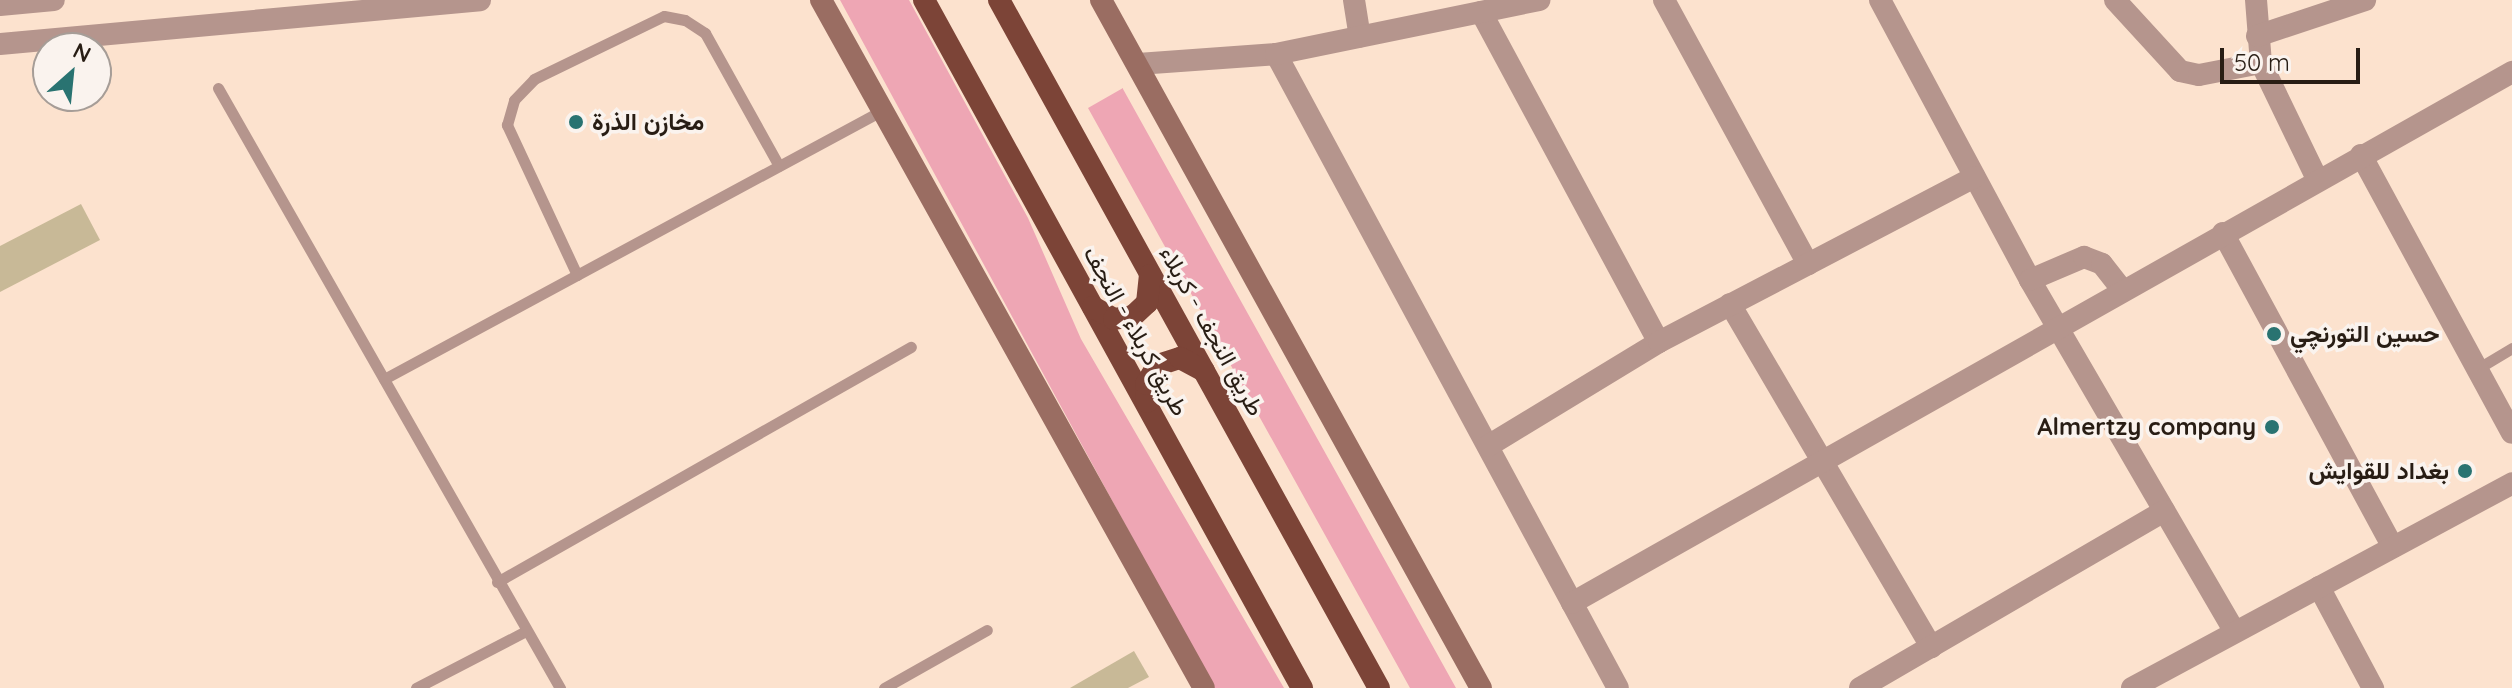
<!DOCTYPE html>
<meta charset="utf-8">
<style>
body{margin:0}
#map{position:relative;width:2512px;height:688px;overflow:hidden;background:#fce2ce;font-family:Quicksand,Vazirmatn,sans-serif}
div>[style]{position:absolute}
[style*='--x']{left:calc(var(--x)*1px);top:calc(var(--y)*1px);width:calc(var(--w)*1px);rotate:calc(var(--a)*1deg)}
.green>*{inset:0;background:#eea6b4}
.building>*{inset:0;background:#c8b997}
.service>*{height:11px;margin:-5.5px;padding:0 5.5px;transform-origin:5.5px;border-radius:5.5px;background:#b5958d}
.minor>*{height:22px;margin:-11px;padding:0 11px;transform-origin:11px;border-radius:11px;background:#b5958d}
.tertiary>*{height:22px;margin:-11px;padding:0 11px;transform-origin:11px;border-radius:11px;background:#b5958d}
.secondary>*{height:22px;margin:-11px;padding:0 11px;transform-origin:11px;border-radius:11px;background:#9a6d62}
.trunk>*{height:22px;margin:-11px;padding:0 11px;transform-origin:11px;border-radius:11px;background:#7c4437}
.dots>*{width:22px;height:22px;translate:-50% -50%;box-sizing:border-box;border:4px solid #faf3ee;border-radius:50%}
span{translate:-50% -50%;white-space:nowrap;text-align:center;line-height:1.15;-webkit-text-stroke:7px #faf3ee;paint-order:stroke}
.poi-label{font-size:24px;color:#281d14;font-weight:700}
.left{translate:0 -50%;text-align:left}
.right{translate:-100% -50%;text-align:right}
.street-label{font-size:24px;color:#281d14}
.north{position:absolute;left:32px;top:32px;width:80px;height:80px;box-sizing:border-box;background:#faf3ee;border:2px solid #a69d97;border-radius:50%;rotate:27deg;font-size:22px;font-weight:700;line-height:32px;text-align:center;color:#281d14}
.north::after{content:'';display:block;margin:auto;width:28px;height:36px;background:#297371;clip-path:polygon(50% 0,100% 100%,50% 72%,0 100%)}
.scale{position:absolute;left:2220px;top:48px;width:140px;height:36px;box-sizing:border-box;border:4px solid #281d14;border-top:0;padding-left:10px;font-size:24px;line-height:28px;white-space:nowrap;color:#281d14;-webkit-text-stroke:6px #faf3ee;paint-order:stroke}
</style>
<div id="map">
<div class="green">
<i style="clip-path:polygon(840px 0,909px 0,1028px 218px,1081px 339px,1284px 688px,1214px 688px)"></i>
<i style="clip-path:polygon(1123px 88px,1123px 89px,1456px 688px,1410px 688px,1088px 108px)"></i>
</div>
<div class="building">
<i style="clip-path:polygon(81px 204px,100px 240px,0 292px,0 246px)"></i>
<i style="clip-path:polygon(1134px 651px,1149px 677px,1128px 688px,1070px 688px)"></i>
</div>
<div class="service">
<i style="--x:218;--y:88;--w:691;--a:60.32"></i>
<i style="--x:577;--y:275;--w:166;--a:-115"></i>
<i style="--x:507;--y:125;--w:26;--a:-74"></i>
<i style="--x:514;--y:100;--w:29;--a:-46"></i>
<i style="--x:534;--y:79;--w:144;--a:-25.9"></i>
<i style="--x:664;--y:16;--w:21;--a:11"></i>
<i style="--x:685;--y:20;--w:24;--a:33"></i>
<i style="--x:705;--y:33;--w:152;--a:60.9"></i>
<i style="--x:2477;--y:369;--w:41;--a:-31"></i>
<i style="--x:384;--y:379;--w:565;--a:-28.34"></i>
<i style="--x:497;--y:582;--w:476;--a:-29.6"></i>
<i style="--x:416;--y:688;--w:124;--a:-27.4"></i>
<i style="--x:884;--y:688;--w:118;--a:-29.4"></i>
</div>
<div class="minor">
<i style="--x:1354;--y:0;--w:37;--a:81"></i>
<i style="--x:1664;--y:0;--w:301;--a:61.4"></i>
<i style="--x:1880;--y:0;--w:318;--a:61.8"></i>
<i style="--x:2030;--y:280;--w:407;--a:59.8"></i>
<i style="--x:2115;--y:0;--w:96;--a:47.5"></i>
<i style="--x:2180;--y:71;--w:19;--a:12"></i>
<i style="--x:2199;--y:75;--w:63;--a:-11"></i>
<i style="--x:2256;--y:0;--w:63;--a:85.5"></i>
<i style="--x:2261;--y:63;--w:129;--a:64.2"></i>
<i style="--x:1481;--y:12;--w:375;--a:61.7"></i>
<i style="--x:2257;--y:36;--w:114;--a:-18.4"></i>
<i style="--x:1276;--y:54;--w:720;--a:61.66"></i>
<i style="--x:1138;--y:64;--w:138;--a:-4.1"></i>
<i style="--x:1276;--y:54;--w:269;--a:-11.6"></i>
<i style="--x:2361;--y:155;--w:316;--a:61.5"></i>
<i style="--x:2223;--y:233;--w:357;--a:61.6"></i>
<i style="--x:2030;--y:280;--w:59;--a:-23.1"></i>
<i style="--x:2084;--y:257;--w:19;--a:21"></i>
<i style="--x:2102;--y:264;--w:34;--a:52"></i>
<i style="--x:1730;--y:304;--w:398;--a:59.6"></i>
<i style="--x:1488;--y:446;--w:200;--a:-31.3"></i>
<i style="--x:1659;--y:342;--w:356;--a:-27.6"></i>
<i style="--x:2319;--y:587;--w:115;--a:61.9"></i>
<i style="--x:1572;--y:603;--w:1080;--a:-29.46"></i>
<i style="--x:1860;--y:688;--w:352;--a:-30.2"></i>
<i style="--x:2132;--y:688;--w:432;--a:-28.3"></i>
</div>
<div class="tertiary">
<i style="--x:0;--y:5;--w:54;--a:-5.3"></i>
<i style="--x:0;--y:44;--w:482;--a:-5.2"></i>
</div>
<div class="secondary">
<i style="--x:821;--y:0;--w:787;--a:60.9"></i>
<i style="--x:1101;--y:0;--w:786;--a:61.09"></i>
</div>
<div class="trunk">
<i style="--x:924;--y:0;--w:785;--a:61.21"></i>
<i style="--x:999;--y:0;--w:786;--a:61.09"></i>
<i style="--x:1093;--y:307;--w:24;--a:30"></i>
<i style="--x:1114;--y:319;--w:19;--a:-9"></i>
<i style="--x:1133;--y:316;--w:19;--a:-43"></i>
<i style="--x:1147;--y:303;--w:28;--a:-84"></i>
<i style="--x:1147;--y:402;--w:18;--a:-93"></i>
<i style="--x:1146;--y:384;--w:22;--a:-58"></i>
<i style="--x:1158;--y:365;--w:23;--a:-18"></i>
<i style="--x:1180;--y:358;--w:27;--a:28"></i>
</div>
<div class="dots">
<i style="left:576px;top:122px;background:#297371"></i>
<i style="left:2274px;top:334px;background:#297371"></i>
<i style="left:2272px;top:427px;background:#297371"></i>
<i style="left:2465px;top:471px;background:#297371"></i>
</div>
<div class="poi-label">
<span class="left" style="left:592px;top:122px">مخازن الذرة</span>
<span class="left" style="left:2290px;top:334px">حسين التورنچي</span>
<span class="right" style="left:2256px;top:427px">Almertzy company</span>
<span class="right" style="left:2449px;top:471px">بغداد للقوايش</span>
</div>
<div class="street-label">
<span style="left:1136px;top:331px;rotate:61deg">طريق كربلاء - النجف</span>
<span style="left:1212px;top:331px;rotate:61deg">طريق النجف - كربلاء</span>
</div>
<div class="north">N</div>
<div class="scale">50 m</div>
</div>
